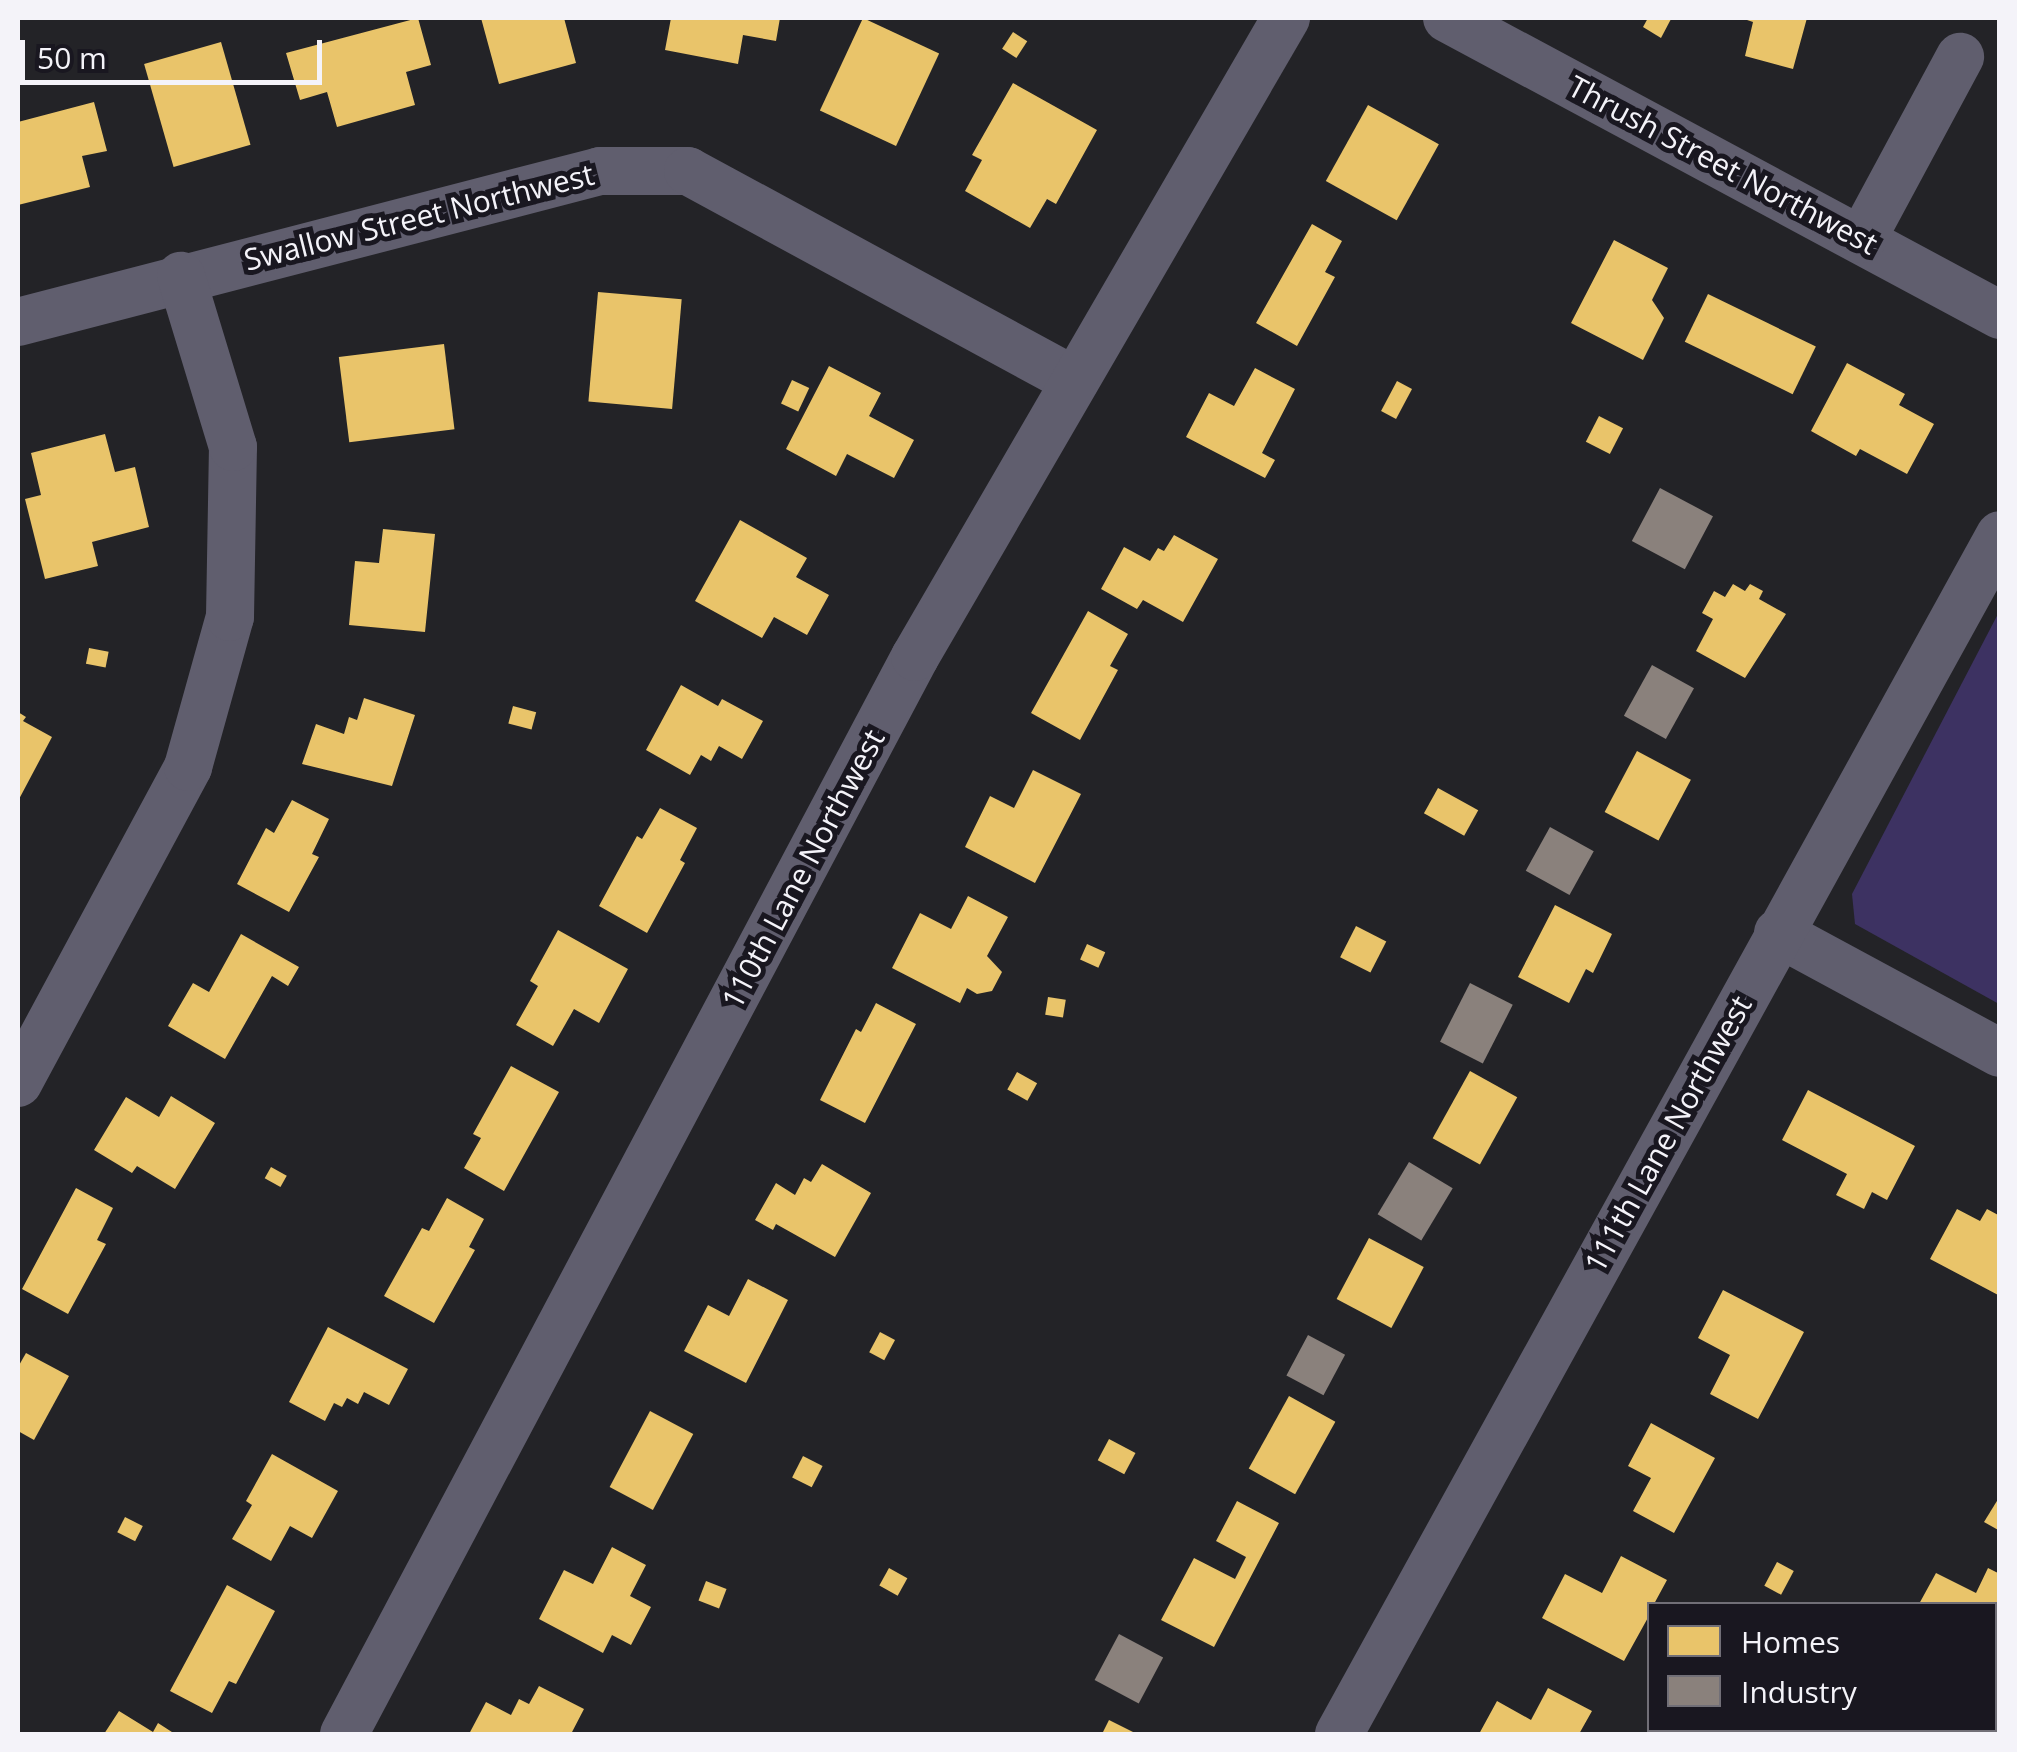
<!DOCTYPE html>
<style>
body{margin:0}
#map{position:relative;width:2017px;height:1752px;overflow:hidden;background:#232327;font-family:"Open Sans",sans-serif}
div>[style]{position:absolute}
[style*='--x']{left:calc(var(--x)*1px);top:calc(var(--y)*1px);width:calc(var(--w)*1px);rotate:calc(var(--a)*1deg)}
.green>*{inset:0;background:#3d3262}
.homes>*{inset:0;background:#e9c46a;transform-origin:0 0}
.industry>*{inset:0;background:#8a817c;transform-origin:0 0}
.minor>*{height:48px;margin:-24px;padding:0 24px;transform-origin:24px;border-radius:24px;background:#605e6e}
span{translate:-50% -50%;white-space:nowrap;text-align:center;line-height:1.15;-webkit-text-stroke:10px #191720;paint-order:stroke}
.street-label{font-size:30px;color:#f4f3f9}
.frame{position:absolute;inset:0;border:20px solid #f4f3f9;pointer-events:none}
.legend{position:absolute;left:1647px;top:1602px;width:350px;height:130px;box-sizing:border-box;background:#191720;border:2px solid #716f77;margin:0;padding:12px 18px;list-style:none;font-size:30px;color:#f4f3f9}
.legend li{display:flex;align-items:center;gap:20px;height:50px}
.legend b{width:50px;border:2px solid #716f77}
.scale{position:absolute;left:20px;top:40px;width:302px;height:45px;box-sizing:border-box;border:5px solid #f4f3f9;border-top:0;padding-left:12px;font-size:30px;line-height:35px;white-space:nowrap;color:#f4f3f9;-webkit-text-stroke:8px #191720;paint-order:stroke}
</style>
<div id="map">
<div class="green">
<i style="clip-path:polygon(1999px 612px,1999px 1004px,1855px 924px,1852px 894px)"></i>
</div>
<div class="homes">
<i style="clip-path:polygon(418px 18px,431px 65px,406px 72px,415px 105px,337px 127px,327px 92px,300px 100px,286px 53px)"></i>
<i style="clip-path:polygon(481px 18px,564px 18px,576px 63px,499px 84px)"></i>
<i style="clip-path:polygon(671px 18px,780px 18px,776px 41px,743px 35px,738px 64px,665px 50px)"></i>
<i style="left:863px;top:18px;width:84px;height:102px;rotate:25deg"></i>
<i style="clip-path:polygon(1648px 18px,1671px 19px,1661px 38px,1643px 27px)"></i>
<i style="clip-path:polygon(1741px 18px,1807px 18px,1793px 69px,1745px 56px,1753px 22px)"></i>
<i style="left:1013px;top:32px;width:17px;height:20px;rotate:33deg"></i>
<i style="left:221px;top:42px;width:107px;height:80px;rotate:74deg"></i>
<i style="clip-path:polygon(1013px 83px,1097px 130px,1056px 204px,1047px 199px,1030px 228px,965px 191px,982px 160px,972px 155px)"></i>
<i style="clip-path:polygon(94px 102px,107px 151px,82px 156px,90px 187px,18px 205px,18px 122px)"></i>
<i style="left:1368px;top:105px;width:81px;height:87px;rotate:29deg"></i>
<i style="clip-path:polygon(1312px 224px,1342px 241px,1325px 272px,1335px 277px,1297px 346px,1256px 323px)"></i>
<i style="clip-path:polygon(1614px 240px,1668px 268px,1652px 300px,1664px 318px,1643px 360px,1571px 323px)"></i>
<i style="left:598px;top:292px;width:84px;height:110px;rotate:5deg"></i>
<i style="left:1708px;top:294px;width:120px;height:53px;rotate:26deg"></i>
<i style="left:444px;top:344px;width:86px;height:106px;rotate:83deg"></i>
<i style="clip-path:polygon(1847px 363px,1905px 394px,1899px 405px,1934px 424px,1907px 474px,1860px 449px,1856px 456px,1811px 431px)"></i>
<i style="clip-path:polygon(829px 366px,881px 393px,869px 416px,914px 440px,894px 478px,847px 454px,836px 476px,786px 449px)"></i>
<i style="clip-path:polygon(1255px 368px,1295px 389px,1262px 453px,1275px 460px,1265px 478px,1186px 437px,1209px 393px,1234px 406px)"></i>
<i style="left:792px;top:380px;width:19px;height:26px;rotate:25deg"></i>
<i style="left:1397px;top:381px;width:17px;height:34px;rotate:28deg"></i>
<i style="left:1599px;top:416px;width:27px;height:29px;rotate:27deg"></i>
<i style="clip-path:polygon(105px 434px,115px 472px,135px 467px,149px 527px,92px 542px,98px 566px,45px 579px,25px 499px,41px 495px,31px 453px)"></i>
<i style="clip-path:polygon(740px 520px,807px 558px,796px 577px,829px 595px,807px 635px,774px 617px,762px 638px,695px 601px)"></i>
<i style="clip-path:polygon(383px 529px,435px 534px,425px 632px,349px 625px,355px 561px,379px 563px)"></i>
<i style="clip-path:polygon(1174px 535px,1218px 559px,1183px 622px,1143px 600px,1137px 609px,1101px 589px,1124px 547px,1150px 561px,1158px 548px,1164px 551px)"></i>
<i style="clip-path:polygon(1733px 584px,1745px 591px,1750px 584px,1763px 591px,1759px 599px,1786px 614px,1745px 678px,1696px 651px,1713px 619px,1702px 613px,1714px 591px,1725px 597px)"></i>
<i style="clip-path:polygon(1088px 611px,1128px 634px,1110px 666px,1118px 670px,1080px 740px,1031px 713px)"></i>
<i style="left:89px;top:648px;width:20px;height:16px;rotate:11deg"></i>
<i style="clip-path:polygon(681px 685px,718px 706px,722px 699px,763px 721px,742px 759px,719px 746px,711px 761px,701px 755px,690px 775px,646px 750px)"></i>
<i style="clip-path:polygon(364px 698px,415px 715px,392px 786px,302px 764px,316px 724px,344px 734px,349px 717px,357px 720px)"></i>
<i style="left:513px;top:706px;width:24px;height:18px;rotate:15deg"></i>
<i style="clip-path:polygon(18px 712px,26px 717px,23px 721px,52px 737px,18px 801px)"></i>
<i style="left:1637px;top:751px;width:61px;height:69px;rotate:28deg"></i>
<i style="clip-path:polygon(1033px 770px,1081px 794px,1035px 883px,965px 847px,990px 796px,1014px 808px)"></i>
<i style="left:1438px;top:788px;width:46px;height:29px;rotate:29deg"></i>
<i style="clip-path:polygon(292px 800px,329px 819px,312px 854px,319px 857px,289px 912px,237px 884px,266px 828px,274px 833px)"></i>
<i style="clip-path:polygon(660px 808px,697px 828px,680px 860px,685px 863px,647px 933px,599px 906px,637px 836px,642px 839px)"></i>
<i style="clip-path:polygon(968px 896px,1008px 917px,987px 956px,1002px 972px,992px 991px,977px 994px,967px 988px,960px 1003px,892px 968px,920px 913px,951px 929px)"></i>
<i style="clip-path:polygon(1555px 905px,1612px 934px,1593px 973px,1586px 969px,1569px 1003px,1518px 977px)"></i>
<i style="left:1356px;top:926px;width:34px;height:35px;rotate:27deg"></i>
<i style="clip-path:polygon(558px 930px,628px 969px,599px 1023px,574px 1009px,553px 1046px,516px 1025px,538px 986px,530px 981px)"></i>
<i style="clip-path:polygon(241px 934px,299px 967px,288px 986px,272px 976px,225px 1059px,168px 1026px,193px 983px,209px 992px)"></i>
<i style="left:1087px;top:944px;width:20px;height:17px;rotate:24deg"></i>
<i style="left:1048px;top:997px;width:18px;height:18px;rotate:9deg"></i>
<i style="clip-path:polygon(876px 1003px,916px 1024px,865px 1123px,820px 1100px,856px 1029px,861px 1032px)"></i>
<i style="clip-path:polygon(511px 1066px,559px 1092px,504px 1191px,464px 1168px,481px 1138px,473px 1134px)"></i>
<i style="left:1470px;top:1071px;width:54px;height:77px;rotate:29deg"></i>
<i style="left:1017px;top:1072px;width:23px;height:20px;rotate:29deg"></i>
<i style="clip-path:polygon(1808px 1090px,1915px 1146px,1887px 1200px,1872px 1192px,1864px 1209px,1836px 1195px,1847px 1174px,1782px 1140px)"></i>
<i style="clip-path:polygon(171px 1096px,215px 1123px,175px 1189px,137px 1166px,132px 1173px,94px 1150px,126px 1097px,159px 1117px)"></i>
<i style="clip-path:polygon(822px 1164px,871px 1193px,835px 1257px,776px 1224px,773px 1230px,755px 1220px,776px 1183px,795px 1195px,804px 1178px,811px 1182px)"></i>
<i style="left:271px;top:1167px;width:18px;height:13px;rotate:29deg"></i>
<i style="clip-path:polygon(76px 1188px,113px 1208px,97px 1240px,106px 1244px,68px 1314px,22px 1289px)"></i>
<i style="clip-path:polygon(447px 1198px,484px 1219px,469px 1247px,475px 1250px,434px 1323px,384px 1296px,422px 1228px,429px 1231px)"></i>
<i style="clip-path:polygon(1957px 1209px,1980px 1221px,1987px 1209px,2000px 1216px,2000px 1296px,1930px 1259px)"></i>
<i style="left:1369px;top:1238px;width:62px;height:69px;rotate:28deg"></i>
<i style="clip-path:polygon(748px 1279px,788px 1300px,746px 1383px,684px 1351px,708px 1305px,729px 1316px)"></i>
<i style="clip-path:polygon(1723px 1290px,1804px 1332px,1758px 1419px,1710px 1394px,1730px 1355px,1698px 1338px)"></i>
<i style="clip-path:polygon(328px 1327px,408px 1369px,389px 1405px,364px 1392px,358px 1404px,347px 1398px,342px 1407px,334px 1403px,325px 1421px,289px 1402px)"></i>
<i style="left:880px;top:1332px;width:17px;height:23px;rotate:28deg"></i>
<i style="clip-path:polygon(26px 1353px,69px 1376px,34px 1440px,18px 1431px,18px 1367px)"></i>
<i style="left:1289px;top:1396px;width:53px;height:83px;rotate:29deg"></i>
<i style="left:650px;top:1411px;width:49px;height:86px;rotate:28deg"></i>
<i style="clip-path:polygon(1651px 1423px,1715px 1458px,1674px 1533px,1633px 1511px,1651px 1478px,1628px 1466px)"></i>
<i style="left:1109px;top:1439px;width:30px;height:24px;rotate:28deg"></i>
<i style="clip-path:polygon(272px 1454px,338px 1491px,312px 1538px,290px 1526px,271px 1561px,232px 1539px,252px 1505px,246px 1501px)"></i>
<i style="left:803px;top:1456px;width:22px;height:24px;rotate:27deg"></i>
<i style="clip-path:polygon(2000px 1496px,2000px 1531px,1984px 1522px)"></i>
<i style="clip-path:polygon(1237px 1501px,1279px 1523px,1214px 1647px,1161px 1620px,1194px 1558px,1235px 1579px,1246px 1557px,1216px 1541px)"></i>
<i style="left:125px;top:1517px;width:20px;height:17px;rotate:27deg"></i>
<i style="clip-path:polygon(612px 1547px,646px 1565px,630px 1596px,651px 1607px,631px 1645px,612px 1635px,603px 1653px,539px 1619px,564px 1570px,593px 1584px)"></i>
<i style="clip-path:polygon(1621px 1556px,1667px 1580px,1654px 1604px,1650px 1604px,1650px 1614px,1624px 1661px,1542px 1618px,1565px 1574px,1602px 1593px)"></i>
<i style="left:1777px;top:1562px;width:19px;height:27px;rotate:28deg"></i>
<i style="left:889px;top:1568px;width:21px;height:20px;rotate:29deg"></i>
<i style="clip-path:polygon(1988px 1568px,2000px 1574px,2000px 1651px,1994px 1648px,1994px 1604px,1919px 1604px,1936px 1573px,1976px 1593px)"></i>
<i style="left:706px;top:1581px;width:22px;height:21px;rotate:21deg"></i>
<i style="clip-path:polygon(227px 1585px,275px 1611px,236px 1684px,229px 1681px,212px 1713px,170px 1691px)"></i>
<i style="clip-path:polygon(539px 1686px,584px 1709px,571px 1734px,469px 1734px,486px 1702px,511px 1715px,519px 1699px,529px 1704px)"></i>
<i style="clip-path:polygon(1548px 1688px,1592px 1711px,1579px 1734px,1479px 1734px,1497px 1701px,1531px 1720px)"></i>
<i style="clip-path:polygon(119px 1711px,153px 1732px,158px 1723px,175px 1734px,104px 1734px)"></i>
<i style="clip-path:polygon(1109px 1720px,1137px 1734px,1102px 1734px)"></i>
<i style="clip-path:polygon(1856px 1730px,1920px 1730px,1929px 1734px,1854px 1734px)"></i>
</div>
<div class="industry">
<i style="left:1660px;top:488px;width:60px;height:60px;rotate:28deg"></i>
<i style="left:1652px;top:665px;width:48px;height:58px;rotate:29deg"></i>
<i style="left:1550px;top:827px;width:50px;height:50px;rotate:29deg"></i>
<i style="left:1470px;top:983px;width:48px;height:66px;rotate:27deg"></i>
<i style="left:1409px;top:1162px;width:51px;height:61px;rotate:31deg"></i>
<i style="left:1308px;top:1335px;width:42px;height:46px;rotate:28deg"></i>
<i style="left:1119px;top:1634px;width:50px;height:52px;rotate:28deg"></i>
</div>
<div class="minor">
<i style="--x:1447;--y:18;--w:628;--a:28.24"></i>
<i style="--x:1862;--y:239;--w:207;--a:-61.7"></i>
<i style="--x:18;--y:322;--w:601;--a:-14.54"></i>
<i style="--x:600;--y:171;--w:88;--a:0"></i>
<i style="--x:688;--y:171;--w:440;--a:28.5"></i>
<i style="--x:1778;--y:933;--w:252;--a:28.4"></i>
<i style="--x:18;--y:1083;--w:359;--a:-61.7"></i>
<i style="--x:188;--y:767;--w:156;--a:-74.4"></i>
<i style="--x:230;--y:617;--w:170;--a:-89"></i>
<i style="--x:233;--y:447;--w:179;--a:-106.9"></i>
<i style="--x:344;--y:1734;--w:1219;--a:-62.07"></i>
<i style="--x:915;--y:657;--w:739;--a:-59.86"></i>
<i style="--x:1339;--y:1734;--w:1369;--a:-61.13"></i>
</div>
<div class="street-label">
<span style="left:1723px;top:165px;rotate:28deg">Thrush Street Northwest</span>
<span style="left:419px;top:217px;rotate:-14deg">Swallow Street Northwest</span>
<span style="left:803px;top:869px;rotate:-62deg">110th Lane Northwest</span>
<span style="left:1668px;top:1134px;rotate:-61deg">111th Lane Northwest</span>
</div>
<div class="frame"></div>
<ul class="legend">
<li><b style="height:28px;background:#e9c46a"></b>Homes</li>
<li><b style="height:28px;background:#8a817c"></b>Industry</li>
</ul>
<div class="scale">50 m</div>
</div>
